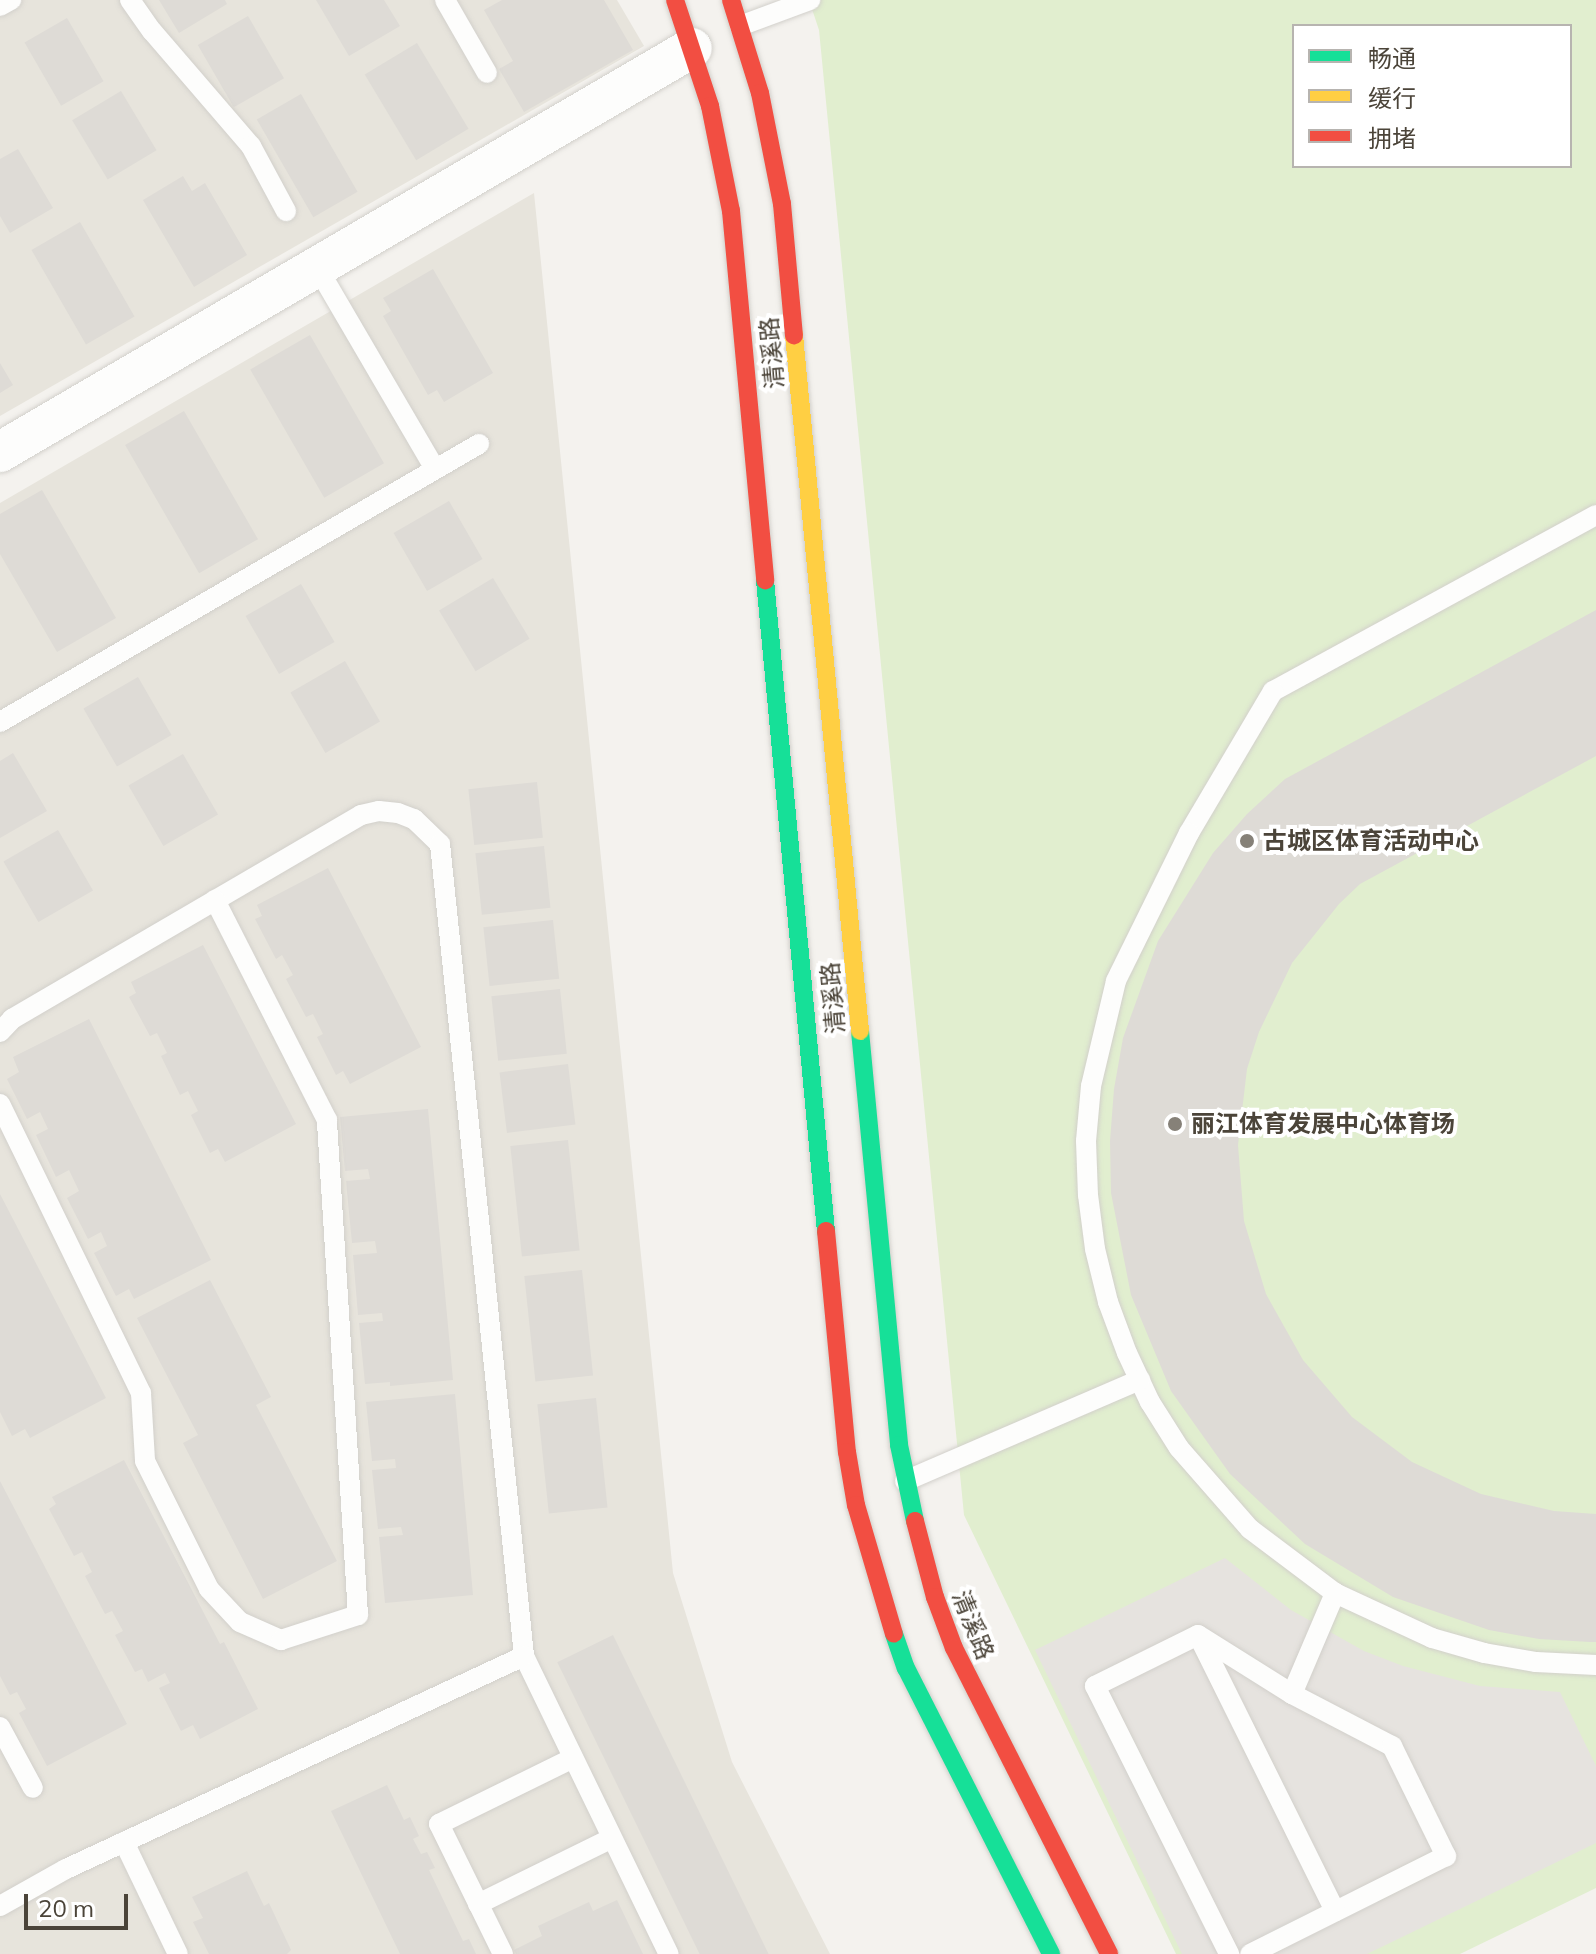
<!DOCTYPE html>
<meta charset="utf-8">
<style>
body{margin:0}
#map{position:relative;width:1596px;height:1954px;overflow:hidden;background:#f4f2ee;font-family:Mulish,"Noto Sans SC",sans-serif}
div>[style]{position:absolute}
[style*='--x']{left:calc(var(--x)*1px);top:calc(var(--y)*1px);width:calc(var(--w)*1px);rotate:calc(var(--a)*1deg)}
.residential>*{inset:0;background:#e7e4dc}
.green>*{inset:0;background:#e1eecf}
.parking>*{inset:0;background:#e6e3df}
.building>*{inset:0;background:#dedbd6;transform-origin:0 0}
.roads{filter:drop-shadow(0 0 2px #d2d0cb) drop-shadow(0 0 2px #d2d0cb)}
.lane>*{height:20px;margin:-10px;padding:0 10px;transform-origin:10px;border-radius:10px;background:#fdfdfc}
.street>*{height:40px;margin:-20px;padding:0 20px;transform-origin:20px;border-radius:20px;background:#fdfdfc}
.fast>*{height:18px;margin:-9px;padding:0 9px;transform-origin:9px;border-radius:9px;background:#16e098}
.slow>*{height:18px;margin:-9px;padding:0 9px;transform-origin:9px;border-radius:9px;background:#ffcf43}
.jam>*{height:18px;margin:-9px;padding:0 9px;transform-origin:9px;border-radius:9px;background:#f24e42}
.dots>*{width:22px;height:22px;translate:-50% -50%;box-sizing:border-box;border:4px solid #fff;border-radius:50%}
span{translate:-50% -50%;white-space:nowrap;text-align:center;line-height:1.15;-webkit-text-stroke:8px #fff;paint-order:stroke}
.street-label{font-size:24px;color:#4b4439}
.poi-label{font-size:24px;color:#4b4439;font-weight:700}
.left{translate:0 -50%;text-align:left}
.legend{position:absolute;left:1292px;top:24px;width:280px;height:144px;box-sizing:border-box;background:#fff;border:2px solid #b7b4b0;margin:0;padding:10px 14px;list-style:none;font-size:24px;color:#4b4439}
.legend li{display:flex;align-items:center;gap:16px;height:40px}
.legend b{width:40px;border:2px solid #b7b4b0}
.scale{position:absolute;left:24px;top:1894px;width:104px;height:36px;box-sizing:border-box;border:4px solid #4b4439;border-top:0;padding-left:10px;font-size:24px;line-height:28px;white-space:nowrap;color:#4b4439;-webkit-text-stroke:6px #fff;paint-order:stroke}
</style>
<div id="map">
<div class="residential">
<i style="clip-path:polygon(0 0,617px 0,644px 46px,0 416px)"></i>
<i style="clip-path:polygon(534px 193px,673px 1573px,732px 1762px,830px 1954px,0 1954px,0 503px)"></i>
</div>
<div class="green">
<i style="clip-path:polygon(evenodd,809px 0,1596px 0,1596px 1888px,1460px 1954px,1176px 1954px,964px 1515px,819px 30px,809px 0,1294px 26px,1570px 26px,1570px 166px,1294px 166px,1294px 26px)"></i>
</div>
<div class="parking">
<i style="clip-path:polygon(1225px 1558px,1291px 1610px,1364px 1651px,1403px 1666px,1480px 1686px,1560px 1692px,1596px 1766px,1596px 1843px,1367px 1954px,1182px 1954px,1035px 1650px)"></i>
</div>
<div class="building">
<i style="clip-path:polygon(159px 0,225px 0,227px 4px,179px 33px)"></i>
<i style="clip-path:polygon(316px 0,384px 0,400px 26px,349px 56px)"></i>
<i style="clip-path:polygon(502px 0,604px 0,633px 50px,524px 112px,499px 69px,513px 61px,484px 10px)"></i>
<i style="left:248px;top:16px;width:72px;height:58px;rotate:60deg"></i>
<i style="left:67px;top:18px;width:73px;height:49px;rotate:60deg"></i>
<i style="left:417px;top:43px;width:100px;height:61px;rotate:59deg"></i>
<i style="left:121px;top:91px;width:69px;height:57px;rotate:59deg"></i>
<i style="left:301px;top:94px;width:113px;height:51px;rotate:60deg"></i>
<i style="clip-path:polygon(18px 149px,53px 208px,10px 233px,0 216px,0 159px)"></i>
<i style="clip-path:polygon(183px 176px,192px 191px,205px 183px,247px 255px,194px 287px,143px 200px)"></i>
<i style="left:80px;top:222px;width:109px;height:56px;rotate:60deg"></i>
<i style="clip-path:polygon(433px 269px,493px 373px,444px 402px,437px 390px,428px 395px,383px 316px,391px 311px,383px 298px)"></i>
<i style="left:310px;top:335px;width:148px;height:69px;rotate:60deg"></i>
<i style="clip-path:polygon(0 363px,13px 385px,0 393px)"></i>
<i style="left:184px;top:411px;width:148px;height:68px;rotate:60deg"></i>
<i style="clip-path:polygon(42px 490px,116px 618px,57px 652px,0 554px,0 514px)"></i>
<i style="left:449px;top:501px;width:67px;height:64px;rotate:60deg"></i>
<i style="left:493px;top:578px;width:71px;height:63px;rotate:59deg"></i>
<i style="left:301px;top:584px;width:67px;height:64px;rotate:60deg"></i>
<i style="clip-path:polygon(1596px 610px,1596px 756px,1360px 884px,1339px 904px,1292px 963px,1259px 1032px,1247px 1069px,1238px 1145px,1244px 1221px,1266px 1294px,1303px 1360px,1352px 1417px,1412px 1462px,1481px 1494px,1554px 1511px,1596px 1514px,1596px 1642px,1590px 1642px,1539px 1639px,1489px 1630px,1393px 1597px,1305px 1544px,1230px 1474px,1171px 1391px,1131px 1295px,1111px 1193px,1110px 1141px,1114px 1089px,1123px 1038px,1158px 941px,1213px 853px,1247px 814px,1285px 779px)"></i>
<i style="left:345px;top:661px;width:70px;height:63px;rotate:60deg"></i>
<i style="left:138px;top:677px;width:67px;height:63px;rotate:60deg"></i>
<i style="clip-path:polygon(13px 753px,47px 811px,0 838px,0 761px)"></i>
<i style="left:183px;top:754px;width:70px;height:63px;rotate:60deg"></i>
<i style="left:537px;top:782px;width:56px;height:69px;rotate:84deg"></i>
<i style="left:58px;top:830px;width:70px;height:63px;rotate:60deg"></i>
<i style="left:544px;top:846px;width:62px;height:69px;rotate:84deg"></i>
<i style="clip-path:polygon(328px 868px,421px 1047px,350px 1084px,343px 1071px,336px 1075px,317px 1037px,323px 1034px,313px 1014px,306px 1017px,286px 979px,293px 975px,282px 955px,276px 959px,255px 919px,262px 916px,257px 905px)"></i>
<i style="left:553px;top:920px;width:59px;height:70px;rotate:84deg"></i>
<i style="clip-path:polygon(203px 945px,296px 1124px,225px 1162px,218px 1149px,210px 1153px,191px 1115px,198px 1111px,188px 1091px,180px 1095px,161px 1056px,167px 1053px,157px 1033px,150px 1036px,129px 997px,136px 993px,131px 982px)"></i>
<i style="left:560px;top:989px;width:65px;height:69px;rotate:84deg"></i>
<i style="clip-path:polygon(89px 1019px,211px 1260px,134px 1299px,129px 1289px,116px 1296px,94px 1253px,107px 1246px,101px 1232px,88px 1239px,67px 1198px,79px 1191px,69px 1170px,56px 1177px,36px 1135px,48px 1129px,40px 1112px,27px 1119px,7px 1079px,19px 1072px,13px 1057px)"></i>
<i style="left:568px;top:1064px;width:61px;height:69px;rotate:83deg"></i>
<i style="clip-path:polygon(428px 1109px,453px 1380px,390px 1386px,390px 1382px,365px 1384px,359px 1323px,383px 1321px,382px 1313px,358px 1315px,353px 1255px,377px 1253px,375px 1241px,352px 1243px,346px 1181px,370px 1179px,368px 1169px,345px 1171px,340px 1117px)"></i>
<i style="left:568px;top:1140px;width:111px;height:58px;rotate:84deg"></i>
<i style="clip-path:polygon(0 1194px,106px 1398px,30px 1438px,25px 1429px,12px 1436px,0 1412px)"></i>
<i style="left:582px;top:1270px;width:106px;height:58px;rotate:84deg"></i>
<i style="clip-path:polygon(210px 1280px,271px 1397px,256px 1405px,337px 1561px,263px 1599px,183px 1443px,198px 1435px,137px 1318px)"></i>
<i style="clip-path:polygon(455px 1394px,473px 1595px,385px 1603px,379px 1537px,403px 1535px,401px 1527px,378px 1529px,372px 1470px,396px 1468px,395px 1459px,372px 1461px,366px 1402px)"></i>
<i style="left:596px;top:1398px;width:110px;height:59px;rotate:84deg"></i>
<i style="clip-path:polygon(124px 1460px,220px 1644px,224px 1642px,258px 1709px,200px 1739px,193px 1725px,181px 1731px,159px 1688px,170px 1683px,165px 1673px,148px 1682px,142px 1669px,135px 1672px,115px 1635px,123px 1631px,112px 1611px,105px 1614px,85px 1576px,92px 1572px,82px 1552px,74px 1556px,49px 1509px,56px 1504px,52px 1497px)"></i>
<i style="clip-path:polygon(0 1481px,127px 1724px,47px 1766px,19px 1713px,26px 1709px,17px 1692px,10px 1695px,0 1676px)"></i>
<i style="left:613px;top:1635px;width:356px;height:62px;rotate:64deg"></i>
<i style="clip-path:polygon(387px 1785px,404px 1820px,410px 1817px,419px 1836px,413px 1839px,421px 1854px,427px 1852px,435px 1868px,429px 1870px,463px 1941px,469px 1939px,476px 1954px,400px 1954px,331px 1811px)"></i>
<i style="clip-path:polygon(247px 1871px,264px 1906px,269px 1903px,291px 1950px,287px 1954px,209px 1954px,193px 1922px,203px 1918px,192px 1897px)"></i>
<i style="clip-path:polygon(617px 1900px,643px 1954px,516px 1954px,514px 1950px,542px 1936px,538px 1926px,589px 1902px,593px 1911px)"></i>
</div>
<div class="roads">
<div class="lane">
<i style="--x:130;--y:0;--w:38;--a:55"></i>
<i style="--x:152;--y:31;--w:152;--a:49.3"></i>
<i style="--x:251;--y:146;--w:74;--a:61.7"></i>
<i style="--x:445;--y:0;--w:84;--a:60.1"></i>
<i style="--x:0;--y:6;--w:13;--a:-29"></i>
<i style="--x:740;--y:26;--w:75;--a:-20.4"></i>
<i style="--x:317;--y:267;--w:234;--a:59.7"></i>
<i style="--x:1596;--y:515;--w:368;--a:151.4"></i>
<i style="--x:1273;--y:691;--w:165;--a:120.6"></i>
<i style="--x:1189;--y:833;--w:165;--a:116.3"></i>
<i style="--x:1116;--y:981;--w:108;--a:103.4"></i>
<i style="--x:1091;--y:1086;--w:55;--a:95.2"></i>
<i style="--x:1086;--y:1141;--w:54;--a:87.9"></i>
<i style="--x:1088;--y:1195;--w:54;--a:82.6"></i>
<i style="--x:1095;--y:1249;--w:55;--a:76.2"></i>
<i style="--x:1108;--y:1302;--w:54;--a:69.6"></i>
<i style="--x:1127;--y:1353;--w:54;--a:64.9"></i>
<i style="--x:1150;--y:1402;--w:54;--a:57.8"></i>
<i style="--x:1179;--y:1448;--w:108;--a:48.8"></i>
<i style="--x:1250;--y:1529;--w:106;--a:37"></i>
<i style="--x:1335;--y:1593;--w:107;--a:24.9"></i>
<i style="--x:1432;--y:1638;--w:54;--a:16.1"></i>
<i style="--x:1484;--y:1653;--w:53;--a:9.8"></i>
<i style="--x:1536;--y:1662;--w:60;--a:2.9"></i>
<i style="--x:0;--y:722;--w:554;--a:-30.13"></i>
<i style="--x:0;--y:1032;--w:18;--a:-47"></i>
<i style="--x:12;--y:1019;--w:404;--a:-30.3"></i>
<i style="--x:361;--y:815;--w:18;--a:-13"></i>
<i style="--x:379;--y:811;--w:19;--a:6"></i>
<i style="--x:398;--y:813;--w:17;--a:21"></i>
<i style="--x:414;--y:819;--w:36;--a:44"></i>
<i style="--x:440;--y:844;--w:816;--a:84.09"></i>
<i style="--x:524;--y:1656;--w:331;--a:64.1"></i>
<i style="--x:0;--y:1104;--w:322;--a:64"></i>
<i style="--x:141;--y:1393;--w:68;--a:86.6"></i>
<i style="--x:145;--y:1461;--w:143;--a:63.4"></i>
<i style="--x:209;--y:1589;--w:45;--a:46.8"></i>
<i style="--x:240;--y:1622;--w:45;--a:23.7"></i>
<i style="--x:281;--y:1640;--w:81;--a:-18"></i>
<i style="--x:358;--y:1615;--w:496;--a:-93.6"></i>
<i style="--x:327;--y:1120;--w:247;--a:-117"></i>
<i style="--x:905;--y:1481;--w:256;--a:-23.3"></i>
<i style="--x:1198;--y:1635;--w:111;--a:32.1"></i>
<i style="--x:1292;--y:1694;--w:113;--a:27.5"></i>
<i style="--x:1392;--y:1746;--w:123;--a:63.9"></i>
<i style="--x:1446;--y:1856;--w:219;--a:153.4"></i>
<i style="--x:1198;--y:1635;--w:115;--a:153.7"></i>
<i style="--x:1095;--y:1686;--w:300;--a:63.4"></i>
<i style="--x:1200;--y:1639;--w:304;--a:63.6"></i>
<i style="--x:1292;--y:1694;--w:110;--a:-66.9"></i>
<i style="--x:0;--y:1727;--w:69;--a:61.6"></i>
<i style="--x:124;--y:1842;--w:124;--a:64.3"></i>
<i style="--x:478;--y:1904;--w:149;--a:-26.2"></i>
<i style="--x:0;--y:1906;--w:76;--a:-29.3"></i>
<i style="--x:66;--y:1869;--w:505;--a:-24.94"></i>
<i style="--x:503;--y:1954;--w:145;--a:-116.2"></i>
<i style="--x:439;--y:1824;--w:149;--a:-26.2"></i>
</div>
<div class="street">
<i style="--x:0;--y:452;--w:801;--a:-30.28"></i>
</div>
<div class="fast">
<i style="--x:765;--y:580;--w:654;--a:84.65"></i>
<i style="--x:860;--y:1031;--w:416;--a:84.6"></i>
<i style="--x:899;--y:1445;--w:78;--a:78.1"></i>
<i style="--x:894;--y:1634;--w:36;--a:71"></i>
<i style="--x:906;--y:1668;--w:321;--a:63.1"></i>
</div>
<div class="slow">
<i style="--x:794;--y:335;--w:699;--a:84.58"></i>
</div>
<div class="jam">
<i style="--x:675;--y:0;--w:112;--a:71.7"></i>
<i style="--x:710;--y:106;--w:107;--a:78.7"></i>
<i style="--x:731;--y:211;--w:371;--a:84.7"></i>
<i style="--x:731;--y:0;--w:97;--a:72.7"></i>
<i style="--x:760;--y:93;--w:113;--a:78.8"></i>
<i style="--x:782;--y:204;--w:132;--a:84.8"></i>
<i style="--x:826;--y:1231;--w:222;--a:84.6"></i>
<i style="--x:847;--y:1452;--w:54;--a:80.4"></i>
<i style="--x:856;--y:1505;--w:134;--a:73.6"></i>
<i style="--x:915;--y:1521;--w:79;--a:75.3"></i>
<i style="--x:935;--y:1597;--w:54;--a:69.6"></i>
<i style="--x:954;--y:1648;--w:343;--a:63.1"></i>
</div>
</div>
<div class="dots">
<i style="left:1247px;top:841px;background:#868178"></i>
<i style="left:1175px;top:1124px;background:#868178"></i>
</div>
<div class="street-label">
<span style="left:772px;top:353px;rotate:-95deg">清溪路</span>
<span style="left:833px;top:998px;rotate:-95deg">清溪路</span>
<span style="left:973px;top:1625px;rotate:68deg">清溪路</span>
</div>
<div class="poi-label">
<span class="left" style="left:1263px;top:841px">古城区体育活动中心</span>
<span class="left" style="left:1191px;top:1124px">丽江体育发展中心体育场</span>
</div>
<ul class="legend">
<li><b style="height:10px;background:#16e098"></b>畅通</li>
<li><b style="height:10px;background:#ffcf43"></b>缓行</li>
<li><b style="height:10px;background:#f24e42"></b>拥堵</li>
</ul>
<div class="scale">20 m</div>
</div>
